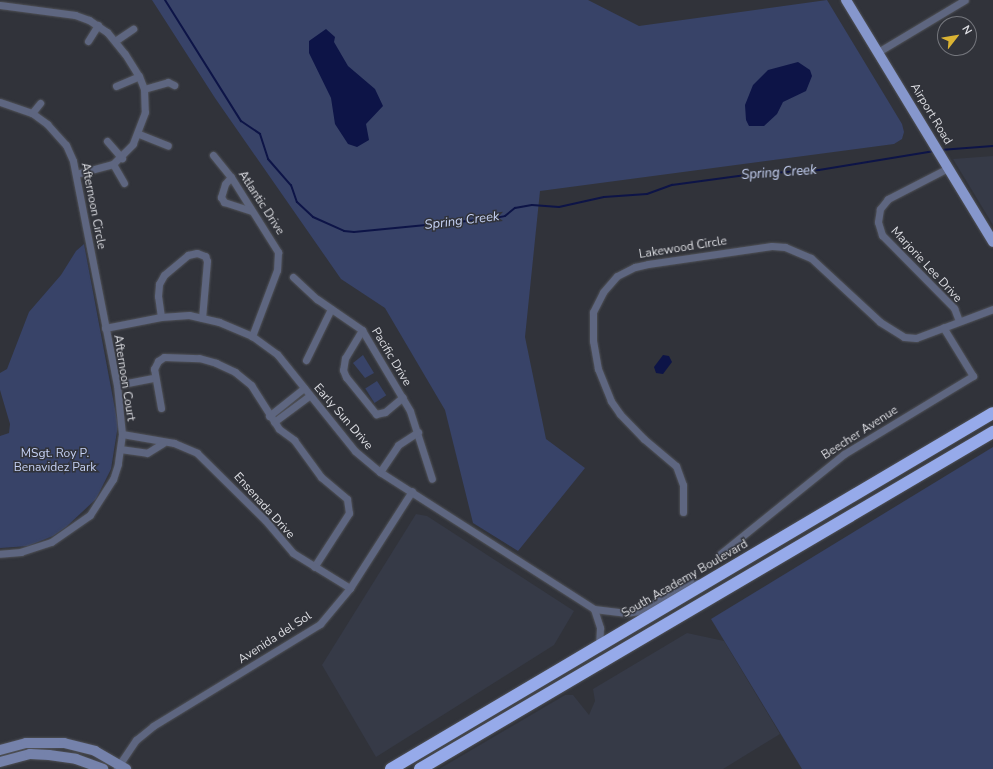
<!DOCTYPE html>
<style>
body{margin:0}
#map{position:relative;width:993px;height:769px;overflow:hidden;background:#31333a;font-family:"Nunito Sans",sans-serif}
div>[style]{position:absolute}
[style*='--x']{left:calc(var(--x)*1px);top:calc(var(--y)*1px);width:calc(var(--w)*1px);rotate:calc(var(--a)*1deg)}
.built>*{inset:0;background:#363a47}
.green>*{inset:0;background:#384368;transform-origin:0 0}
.water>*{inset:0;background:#0d1447}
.stream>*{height:2px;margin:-1px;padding:0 1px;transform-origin:1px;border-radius:1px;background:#0d1447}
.roads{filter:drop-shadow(0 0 1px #505258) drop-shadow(0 0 1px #505258)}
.street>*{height:7px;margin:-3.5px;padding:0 3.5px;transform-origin:3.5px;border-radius:3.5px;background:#5e6680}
.secondary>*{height:10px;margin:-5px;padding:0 5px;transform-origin:5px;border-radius:5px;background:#7582ab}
.primary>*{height:10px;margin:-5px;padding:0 5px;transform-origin:5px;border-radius:5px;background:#8697cc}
.highway>*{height:12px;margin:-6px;padding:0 6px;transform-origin:6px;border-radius:6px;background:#96aaea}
span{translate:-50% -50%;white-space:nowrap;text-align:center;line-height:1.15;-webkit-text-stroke:3px #31333a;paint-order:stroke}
.street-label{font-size:12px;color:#dcdde2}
.park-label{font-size:12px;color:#c4d0f3}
.water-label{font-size:13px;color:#c7d3f6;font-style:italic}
.north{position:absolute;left:937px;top:16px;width:40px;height:40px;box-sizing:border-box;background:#31333a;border:1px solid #75777d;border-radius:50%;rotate:59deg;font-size:11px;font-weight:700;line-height:16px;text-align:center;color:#dcdde2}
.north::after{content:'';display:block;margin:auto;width:14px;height:18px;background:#dab333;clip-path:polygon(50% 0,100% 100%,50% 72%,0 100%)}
</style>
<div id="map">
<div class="built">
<i style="clip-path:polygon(993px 156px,993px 225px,953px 159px)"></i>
<i style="clip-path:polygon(416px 514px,427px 516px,574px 611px,554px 645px,376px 757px,322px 665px)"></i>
<i style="clip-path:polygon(687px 633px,724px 641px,780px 734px,723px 769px,439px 769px,565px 695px,573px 695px,589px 715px,595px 701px,593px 689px)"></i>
</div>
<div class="green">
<i style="clip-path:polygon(152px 0,588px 0,639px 26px,827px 0,902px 124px,904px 132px,902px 139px,894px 144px,540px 191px,525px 337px,546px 439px,585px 468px,518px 551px,473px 523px,445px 410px,385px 308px,341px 279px,215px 98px)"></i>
<i style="clip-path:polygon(84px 244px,118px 425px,111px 469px,96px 499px,66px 527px,53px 536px,28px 546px,0 548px,0 436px,9px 433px,10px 424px,0 390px,0 373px,7px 369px,29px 312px,61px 275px,76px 251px)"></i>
<i style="clip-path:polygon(363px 355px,374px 373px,365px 378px,353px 363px)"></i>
<i style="left:377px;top:381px;width:17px;height:14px;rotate:57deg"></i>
<i style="clip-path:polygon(993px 447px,993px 769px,802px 769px,711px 619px)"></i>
</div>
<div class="water">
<i style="clip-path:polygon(326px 29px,335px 37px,334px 42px,348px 66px,375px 89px,383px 106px,366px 124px,369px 140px,357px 147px,348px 144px,335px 124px,331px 98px,309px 53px,309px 41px)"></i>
<i style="clip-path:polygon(798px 62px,810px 70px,812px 76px,806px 91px,783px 102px,777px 114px,764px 126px,749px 126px,746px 120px,745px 105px,753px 85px,768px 70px)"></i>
<i style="clip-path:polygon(663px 355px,669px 356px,672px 362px,663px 374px,656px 373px,654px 367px)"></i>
</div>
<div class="stream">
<i style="--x:165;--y:0;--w:143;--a:57.9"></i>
<i style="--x:241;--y:121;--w:23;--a:34"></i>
<i style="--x:260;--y:134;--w:26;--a:72"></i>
<i style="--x:268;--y:159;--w:35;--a:49"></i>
<i style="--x:291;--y:185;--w:18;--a:71"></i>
<i style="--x:297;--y:202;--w:22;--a:43"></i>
<i style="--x:313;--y:217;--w:34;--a:24"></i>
<i style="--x:344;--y:231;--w:10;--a:6"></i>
<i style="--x:354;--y:232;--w:137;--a:-5.5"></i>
<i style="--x:490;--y:219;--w:15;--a:-11"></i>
<i style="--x:505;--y:216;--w:13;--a:-39"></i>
<i style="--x:515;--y:208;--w:17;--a:-10"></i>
<i style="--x:532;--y:205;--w:27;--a:4"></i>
<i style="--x:559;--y:207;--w:46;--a:-12.5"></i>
<i style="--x:604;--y:197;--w:43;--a:-4"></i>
<i style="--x:647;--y:194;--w:27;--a:-20"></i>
<i style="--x:672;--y:185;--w:82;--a:-7.7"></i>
<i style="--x:753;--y:174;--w:66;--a:-3.5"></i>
<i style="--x:819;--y:170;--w:117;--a:-9.4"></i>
<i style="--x:940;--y:150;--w:53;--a:-4.3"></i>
</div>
<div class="roads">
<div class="street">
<i style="--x:0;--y:5;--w:76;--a:7.6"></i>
<i style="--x:75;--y:15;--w:15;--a:20"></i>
<i style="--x:89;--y:20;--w:22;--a:34"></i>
<i style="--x:107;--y:32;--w:28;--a:51"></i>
<i style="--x:125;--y:54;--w:26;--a:58"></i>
<i style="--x:139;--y:76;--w:14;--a:69"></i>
<i style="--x:144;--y:89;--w:23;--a:88"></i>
<i style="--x:145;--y:112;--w:34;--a:111"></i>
<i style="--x:133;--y:144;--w:28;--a:135"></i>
<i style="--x:113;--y:164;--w:38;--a:165"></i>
<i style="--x:88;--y:41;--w:19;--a:-58"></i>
<i style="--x:115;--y:41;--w:22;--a:-34"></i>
<i style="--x:878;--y:52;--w:101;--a:-30.9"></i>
<i style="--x:116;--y:86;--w:25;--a:-23"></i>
<i style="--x:144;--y:89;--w:25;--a:-16"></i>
<i style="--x:168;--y:82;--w:7;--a:27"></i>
<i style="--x:0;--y:102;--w:34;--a:19"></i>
<i style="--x:32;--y:113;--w:19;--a:36"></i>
<i style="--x:47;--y:124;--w:28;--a:48"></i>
<i style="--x:66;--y:145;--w:17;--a:66"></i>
<i style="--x:73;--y:161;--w:228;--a:78.9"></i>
<i style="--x:117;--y:385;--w:49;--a:84.2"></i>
<i style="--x:122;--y:434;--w:30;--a:98"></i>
<i style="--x:118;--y:464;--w:16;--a:108"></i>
<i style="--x:113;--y:479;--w:43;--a:122.6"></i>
<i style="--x:90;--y:515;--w:47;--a:145.3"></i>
<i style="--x:51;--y:542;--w:32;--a:162"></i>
<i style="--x:21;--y:552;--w:21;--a:175"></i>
<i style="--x:32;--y:113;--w:13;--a:-51"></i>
<i style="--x:139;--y:134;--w:31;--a:22"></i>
<i style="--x:107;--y:141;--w:23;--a:49"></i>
<i style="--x:213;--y:155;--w:28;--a:51"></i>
<i style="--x:231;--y:177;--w:89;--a:57.9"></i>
<i style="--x:278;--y:252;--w:18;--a:93"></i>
<i style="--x:277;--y:270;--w:71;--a:110.7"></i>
<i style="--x:113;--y:164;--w:22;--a:60"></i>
<i style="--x:948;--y:168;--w:68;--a:152.7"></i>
<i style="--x:888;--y:199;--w:13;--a:129"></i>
<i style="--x:880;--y:209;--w:13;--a:99"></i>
<i style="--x:878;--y:222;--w:14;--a:73"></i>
<i style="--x:882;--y:235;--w:103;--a:45.4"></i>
<i style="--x:954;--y:308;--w:14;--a:69"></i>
<i style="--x:231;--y:177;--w:9;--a:131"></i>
<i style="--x:225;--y:184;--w:14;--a:107"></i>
<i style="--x:221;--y:197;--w:6;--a:59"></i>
<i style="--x:224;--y:202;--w:29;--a:18"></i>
<i style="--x:293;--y:277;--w:33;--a:43"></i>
<i style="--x:317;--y:299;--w:55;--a:34.6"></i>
<i style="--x:362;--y:330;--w:94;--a:59.3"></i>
<i style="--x:410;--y:411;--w:71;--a:72.1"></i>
<i style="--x:161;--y:317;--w:21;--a:-98"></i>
<i style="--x:158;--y:296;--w:12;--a:-85"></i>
<i style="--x:159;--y:284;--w:10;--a:-61"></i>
<i style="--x:164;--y:275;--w:31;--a:-40"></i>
<i style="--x:188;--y:255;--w:9;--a:-13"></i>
<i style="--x:197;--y:253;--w:9;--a:21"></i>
<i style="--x:205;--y:256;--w:5;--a:68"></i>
<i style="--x:207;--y:261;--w:57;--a:95"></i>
<i style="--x:105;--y:328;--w:57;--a:-11.1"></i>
<i style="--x:161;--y:317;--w:28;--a:-4"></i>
<i style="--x:189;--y:315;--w:31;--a:13"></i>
<i style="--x:219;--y:322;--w:36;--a:23"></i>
<i style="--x:252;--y:336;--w:31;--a:36"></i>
<i style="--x:277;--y:354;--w:124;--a:51.2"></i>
<i style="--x:355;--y:451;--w:33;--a:40"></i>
<i style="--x:380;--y:472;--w:254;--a:32.6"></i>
<i style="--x:594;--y:609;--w:31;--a:7"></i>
<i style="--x:625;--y:613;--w:15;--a:-8"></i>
<i style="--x:640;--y:611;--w:60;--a:-29.1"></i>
<i style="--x:692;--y:582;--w:12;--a:9"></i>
<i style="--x:362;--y:330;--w:33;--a:121"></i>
<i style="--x:345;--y:358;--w:12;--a:99"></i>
<i style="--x:343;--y:370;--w:8;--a:67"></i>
<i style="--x:346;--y:377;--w:48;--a:51"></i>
<i style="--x:376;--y:414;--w:9;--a:-13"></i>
<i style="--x:385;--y:412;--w:23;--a:-40"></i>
<i style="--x:306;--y:360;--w:57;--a:-63.9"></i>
<i style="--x:117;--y:385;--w:38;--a:-11"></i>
<i style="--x:161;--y:408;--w:40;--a:-100"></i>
<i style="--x:154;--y:369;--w:9;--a:-63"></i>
<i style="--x:158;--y:361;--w:7;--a:-34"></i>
<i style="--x:164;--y:357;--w:35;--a:2"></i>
<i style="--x:199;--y:358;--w:18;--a:16"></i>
<i style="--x:216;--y:363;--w:21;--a:25"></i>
<i style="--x:235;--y:372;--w:21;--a:39"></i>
<i style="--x:251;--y:385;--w:52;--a:57.5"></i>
<i style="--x:279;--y:429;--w:19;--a:36"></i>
<i style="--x:294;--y:440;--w:46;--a:53.9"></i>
<i style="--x:321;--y:477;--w:34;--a:40"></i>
<i style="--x:347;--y:499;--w:14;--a:82"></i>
<i style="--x:349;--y:513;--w:64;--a:122.9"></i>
<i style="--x:269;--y:416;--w:45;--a:-38.7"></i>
<i style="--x:274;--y:422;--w:44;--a:-36.6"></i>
<i style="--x:122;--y:434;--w:53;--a:9.8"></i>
<i style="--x:174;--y:443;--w:25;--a:23"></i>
<i style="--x:197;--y:453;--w:95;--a:44.6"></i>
<i style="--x:265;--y:520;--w:43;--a:49.7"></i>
<i style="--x:293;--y:553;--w:67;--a:31.6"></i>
<i style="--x:120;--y:449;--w:27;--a:8"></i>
<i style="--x:147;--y:453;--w:19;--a:-32"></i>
<i style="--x:380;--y:472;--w:32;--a:-56"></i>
<i style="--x:398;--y:445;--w:24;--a:-33"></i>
<i style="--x:683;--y:512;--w:27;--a:-90"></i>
<i style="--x:683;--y:485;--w:20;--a:-110"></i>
<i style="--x:676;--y:466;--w:42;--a:-139.8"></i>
<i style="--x:644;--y:439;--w:35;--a:-134"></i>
<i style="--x:620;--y:414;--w:16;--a:-125"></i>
<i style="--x:611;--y:401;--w:35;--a:-112"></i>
<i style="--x:598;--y:369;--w:28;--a:-100"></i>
<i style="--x:593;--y:341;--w:29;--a:-90"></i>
<i style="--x:593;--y:312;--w:22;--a:-63"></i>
<i style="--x:603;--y:292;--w:21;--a:-49"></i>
<i style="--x:617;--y:276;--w:20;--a:-27"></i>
<i style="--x:635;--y:267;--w:13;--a:-13"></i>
<i style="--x:648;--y:264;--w:125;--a:-8.3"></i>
<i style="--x:772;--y:246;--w:13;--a:4"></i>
<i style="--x:785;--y:247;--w:28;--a:23"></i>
<i style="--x:811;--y:258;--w:94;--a:42.8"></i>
<i style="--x:880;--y:322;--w:28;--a:32"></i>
<i style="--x:904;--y:337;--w:12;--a:5"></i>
<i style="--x:916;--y:338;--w:82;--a:-20.6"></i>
<i style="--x:720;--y:554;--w:159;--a:-38.9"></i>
<i style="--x:844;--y:454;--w:151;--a:-31.2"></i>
<i style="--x:973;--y:376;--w:57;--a:-121.5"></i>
<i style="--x:594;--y:609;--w:20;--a:72"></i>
<i style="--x:600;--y:628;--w:17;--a:93"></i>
<i style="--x:117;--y:768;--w:34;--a:-56"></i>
<i style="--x:136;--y:740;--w:22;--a:-39"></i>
<i style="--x:153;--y:726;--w:196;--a:-31.4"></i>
<i style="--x:320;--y:624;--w:47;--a:-50.2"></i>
<i style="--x:350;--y:588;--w:115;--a:-57.4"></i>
</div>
<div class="secondary">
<i style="--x:0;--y:750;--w:27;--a:-15"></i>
<i style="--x:26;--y:743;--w:38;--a:0"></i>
<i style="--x:64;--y:743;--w:32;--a:14"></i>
<i style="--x:95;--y:751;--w:36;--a:30"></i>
<i style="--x:0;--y:762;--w:31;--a:-15"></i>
<i style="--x:30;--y:754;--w:19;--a:3"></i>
<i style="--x:49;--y:755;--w:27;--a:8"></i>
<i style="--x:76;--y:759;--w:29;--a:20"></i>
</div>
<div class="primary">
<i style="--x:846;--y:0;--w:283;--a:58.7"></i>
</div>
<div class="highway">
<i style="--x:391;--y:769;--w:699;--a:-30.6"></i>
<i style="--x:420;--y:769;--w:665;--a:-30.46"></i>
</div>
</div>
<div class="street-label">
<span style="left:931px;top:114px;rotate:59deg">Airport Road</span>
<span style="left:261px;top:203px;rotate:57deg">Atlantic Drive</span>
<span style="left:93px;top:206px;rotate:79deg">Afternoon Circle</span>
<span style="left:683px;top:248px;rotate:-9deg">Lakewood Circle</span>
<span style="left:926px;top:265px;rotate:47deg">Marjorie Lee Drive</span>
<span style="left:391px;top:357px;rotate:59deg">Pacific Drive</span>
<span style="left:124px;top:378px;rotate:81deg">Afternoon Court</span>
<span style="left:343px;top:417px;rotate:49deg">Early Sun Drive</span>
<span style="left:860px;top:433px;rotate:-33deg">Beecher Avenue</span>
<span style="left:264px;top:506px;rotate:48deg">Ensenada Drive</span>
<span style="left:685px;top:579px;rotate:-30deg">South Academy Boulevard</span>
<span style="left:275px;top:638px;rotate:-33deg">Avenida del Sol</span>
</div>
<div class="park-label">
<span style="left:55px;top:461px">MSgt. Roy P.<br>Benavidez Park</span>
</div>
<div class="water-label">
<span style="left:779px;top:173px;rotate:-4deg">Spring Creek</span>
<span style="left:462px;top:221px;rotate:-7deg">Spring Creek</span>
</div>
<div class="north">N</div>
</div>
